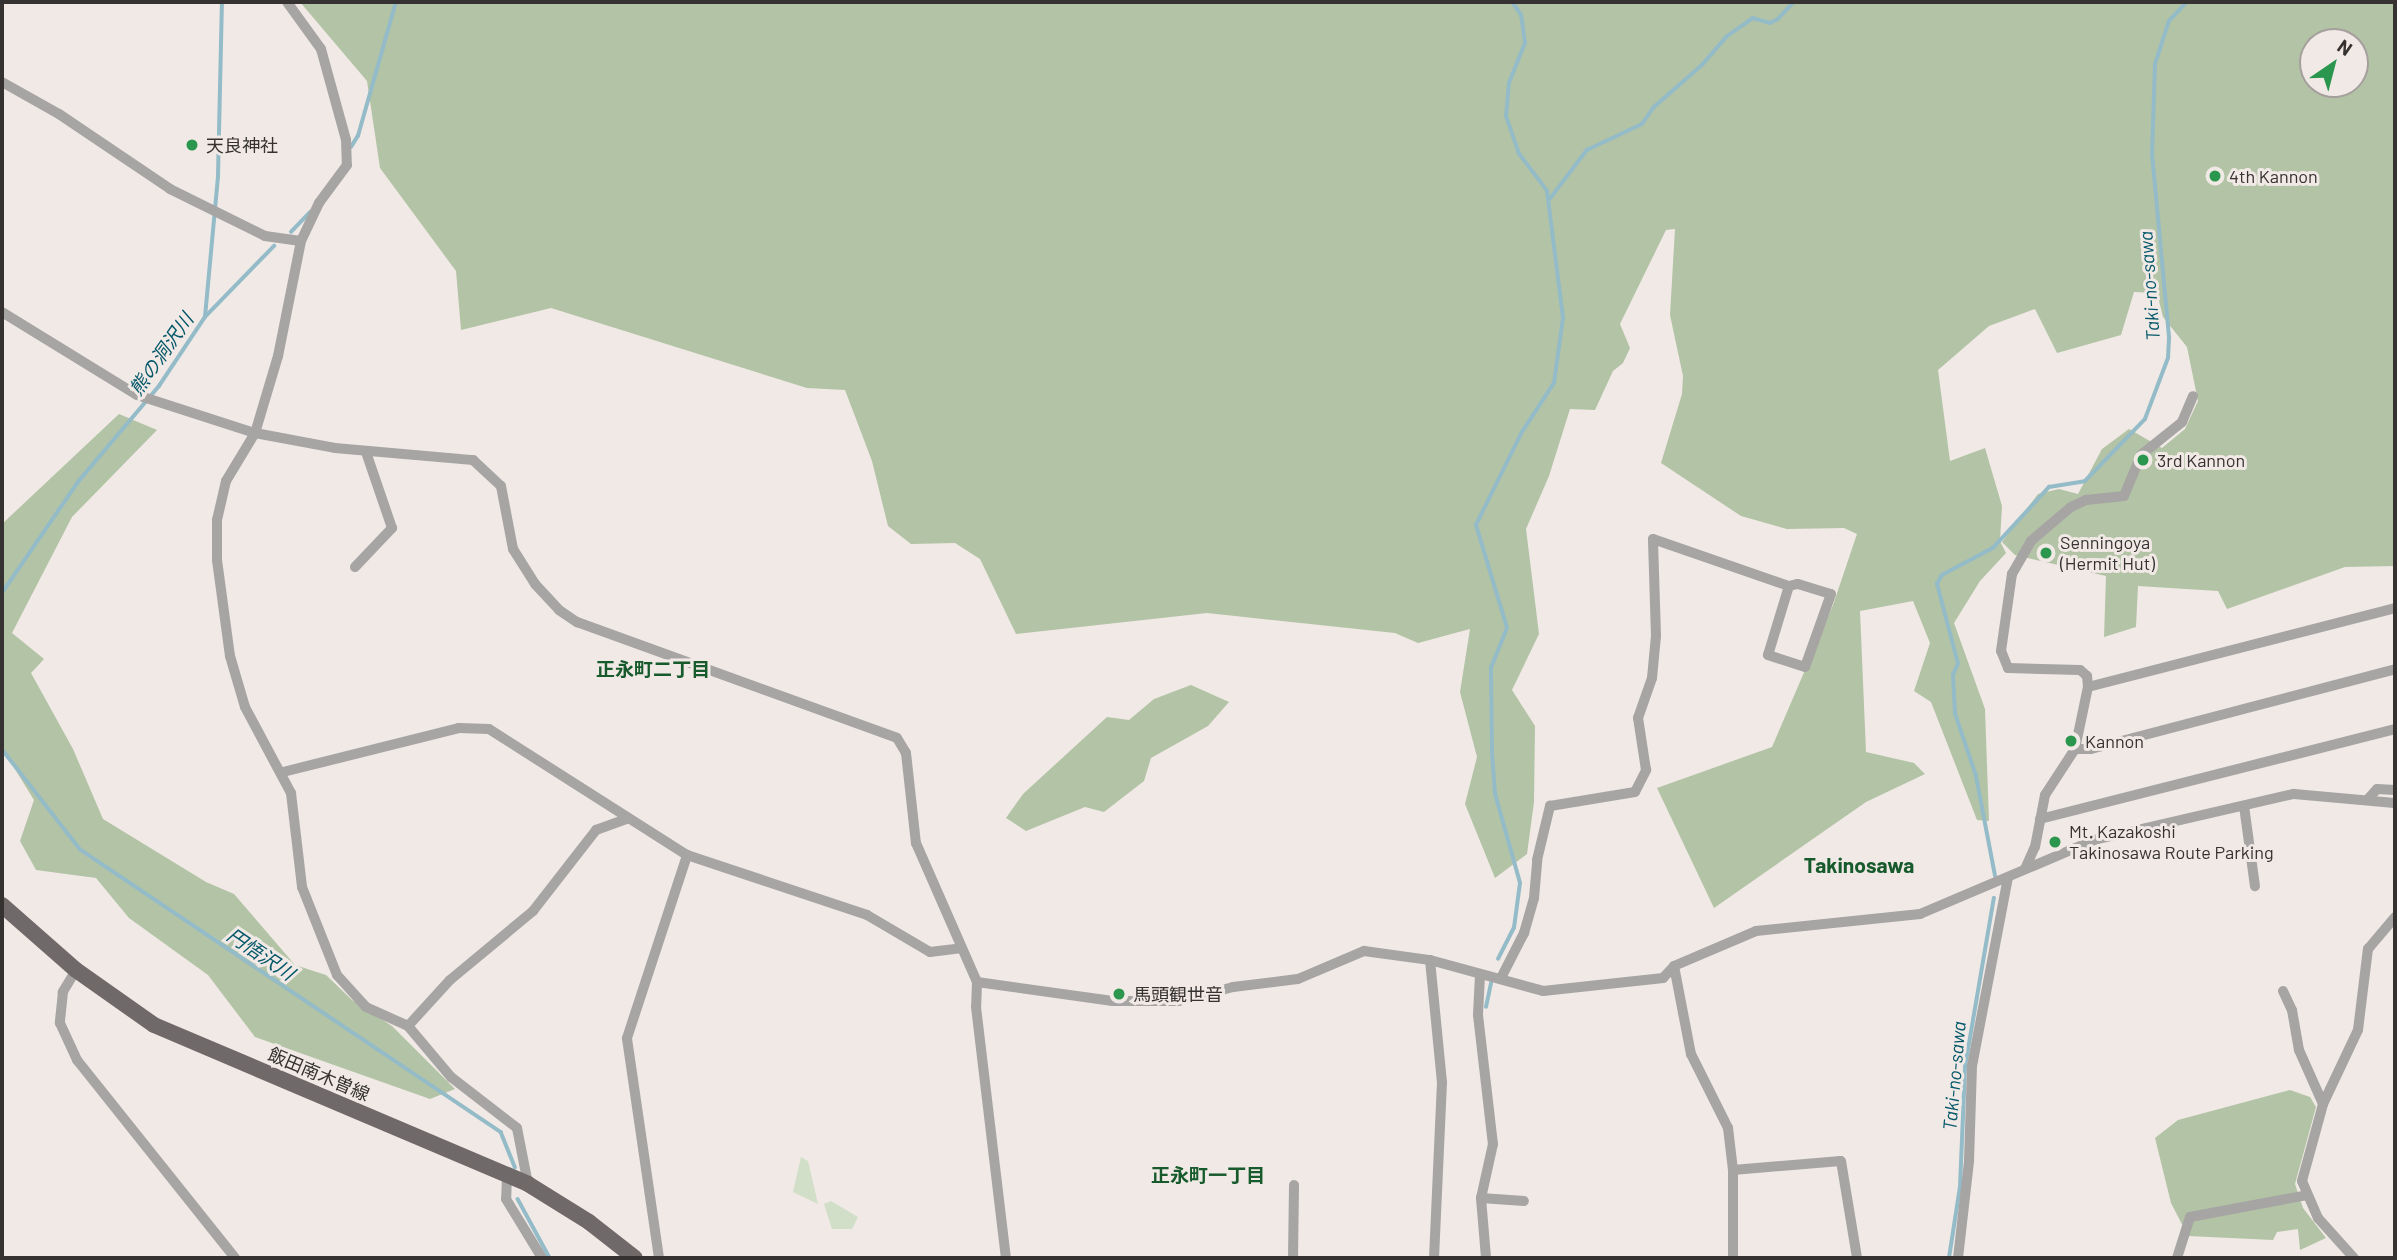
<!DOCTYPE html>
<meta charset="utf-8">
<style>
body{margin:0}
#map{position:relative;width:2397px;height:1260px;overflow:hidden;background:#f0e9e5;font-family:Barlow,"Noto Sans JP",sans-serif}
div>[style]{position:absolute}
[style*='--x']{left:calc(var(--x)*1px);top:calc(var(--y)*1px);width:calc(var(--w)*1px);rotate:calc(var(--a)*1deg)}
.green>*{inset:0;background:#d1dec8}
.forest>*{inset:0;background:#b3c3a5}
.stream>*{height:3.5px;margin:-1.75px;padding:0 1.75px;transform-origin:1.75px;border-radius:1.75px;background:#94bbc8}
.street>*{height:10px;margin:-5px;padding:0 5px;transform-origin:5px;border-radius:5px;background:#a7a4a4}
.primary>*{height:16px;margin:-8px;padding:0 8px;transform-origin:8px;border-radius:8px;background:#6f6969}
.dots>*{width:19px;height:19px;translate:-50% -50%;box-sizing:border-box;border:4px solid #f0e9e5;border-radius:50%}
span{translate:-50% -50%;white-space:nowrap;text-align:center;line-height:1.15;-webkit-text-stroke:6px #f0e9e5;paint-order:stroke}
.poi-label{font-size:18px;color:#353231}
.left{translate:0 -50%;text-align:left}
.street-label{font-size:18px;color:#353231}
.water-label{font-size:19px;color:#035769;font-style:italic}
.neighbourhood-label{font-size:19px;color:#175b2d;font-weight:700}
.quarter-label{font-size:21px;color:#175b2d;font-weight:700}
.frame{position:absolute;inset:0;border:4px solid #353231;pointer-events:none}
.north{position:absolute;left:2299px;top:28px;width:70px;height:70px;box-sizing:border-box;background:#f0e9e5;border:2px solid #a5a09d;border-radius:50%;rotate:35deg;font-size:19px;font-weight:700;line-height:28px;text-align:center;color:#353231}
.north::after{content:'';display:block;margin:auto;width:24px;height:32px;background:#2a964e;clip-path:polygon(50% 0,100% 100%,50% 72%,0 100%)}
</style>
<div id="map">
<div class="green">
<i style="clip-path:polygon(801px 1157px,808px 1161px,818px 1204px,793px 1192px)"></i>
<i style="clip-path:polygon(831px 1201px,858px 1217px,852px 1229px,832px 1229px,824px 1204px)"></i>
</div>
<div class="forest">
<i style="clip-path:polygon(evenodd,300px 2px,2395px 2px,2395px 566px,2345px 567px,2227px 609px,2218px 591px,2138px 586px,2136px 627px,2104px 637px,2106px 576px,2015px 555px,2002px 542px,2038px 494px,2059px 489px,2078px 494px,2102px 449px,2129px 429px,2162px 448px,2185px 429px,2198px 401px,2187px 347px,2163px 317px,2157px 293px,2134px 292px,2121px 335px,2057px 353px,2035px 309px,1989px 326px,1938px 370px,1950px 461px,1985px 448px,2002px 506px,2000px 541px,2006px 553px,1980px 581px,1954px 623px,1985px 709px,1989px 821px,1977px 820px,1931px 702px,1914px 691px,1930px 643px,1913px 601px,1860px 611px,1866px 752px,1914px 763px,1925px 774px,1866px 802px,1714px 908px,1657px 788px,1772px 747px,1833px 605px,1857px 534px,1844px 528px,1787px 529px,1741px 516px,1661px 463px,1682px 394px,1683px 376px,1670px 315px,1675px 229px,1666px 230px,1620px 324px,1630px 348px,1623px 363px,1613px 371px,1595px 410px,1570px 409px,1549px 476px,1526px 529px,1539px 634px,1512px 690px,1535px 726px,1534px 802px,1527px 854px,1495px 878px,1465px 804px,1477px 757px,1460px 692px,1470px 629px,1418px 643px,1395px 633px,1207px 613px,1016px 634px,980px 559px,955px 543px,911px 544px,888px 526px,872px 461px,845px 390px,807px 388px,551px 308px,461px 330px,456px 271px,380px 168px,367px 81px,300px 2px,2313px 42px,2355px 42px,2355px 84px,2313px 84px,2313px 42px)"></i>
<i style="clip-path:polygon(119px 414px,157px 430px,72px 517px,12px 633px,44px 659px,31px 673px,73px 749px,103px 819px,206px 882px,234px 894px,295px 965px,326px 975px,352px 1000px,392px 1026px,455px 1089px,430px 1099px,255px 1037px,208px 975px,129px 918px,96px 878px,36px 870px,20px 841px,34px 800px,2px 748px,2px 524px)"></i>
<i style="clip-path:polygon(1191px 685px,1229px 702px,1208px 726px,1151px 758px,1144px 781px,1104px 812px,1085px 807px,1026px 831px,1006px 818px,1023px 794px,1107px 717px,1129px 720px,1154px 699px)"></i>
<i style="clip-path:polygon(2290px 1090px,2310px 1097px,2316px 1107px,2295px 1184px,2303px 1208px,2326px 1238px,2300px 1250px,2298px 1229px,2277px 1232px,2273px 1240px,2188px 1236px,2171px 1203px,2155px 1138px,2178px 1120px)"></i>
</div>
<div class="stream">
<i style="--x:351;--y:147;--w:13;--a:-58"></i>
<i style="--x:358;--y:136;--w:139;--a:-74.2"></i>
<i style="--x:1549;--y:200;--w:63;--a:-52.8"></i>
<i style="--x:1587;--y:150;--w:61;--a:-25.3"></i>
<i style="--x:1642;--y:124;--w:21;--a:-55"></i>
<i style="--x:1654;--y:107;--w:64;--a:-41.2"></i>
<i style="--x:1702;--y:65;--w:37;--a:-49"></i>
<i style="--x:1726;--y:37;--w:33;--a:-35"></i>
<i style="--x:1753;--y:18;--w:18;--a:16"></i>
<i style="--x:1770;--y:23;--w:9;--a:-27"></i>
<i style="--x:1778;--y:19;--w:23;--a:-47"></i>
<i style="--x:291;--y:232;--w:28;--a:-46"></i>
<i style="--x:205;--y:317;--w:99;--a:-45.8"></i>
<i style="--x:2;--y:593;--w:135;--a:-55.6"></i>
<i style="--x:78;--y:482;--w:126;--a:-49.8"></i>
<i style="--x:159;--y:386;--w:83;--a:-56.3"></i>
<i style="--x:205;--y:317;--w:142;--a:-84.7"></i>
<i style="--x:218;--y:176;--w:174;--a:-88.7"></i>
<i style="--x:2;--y:749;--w:128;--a:52"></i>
<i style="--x:81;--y:850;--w:506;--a:33.88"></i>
<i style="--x:501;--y:1132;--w:38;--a:68"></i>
<i style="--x:1995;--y:876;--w:102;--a:-100.8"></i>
<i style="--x:1976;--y:776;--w:65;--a:-108.7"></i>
<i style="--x:1955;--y:714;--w:39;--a:-93"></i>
<i style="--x:1953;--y:675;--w:12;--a:-66"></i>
<i style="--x:1958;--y:664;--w:83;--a:-104.7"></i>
<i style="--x:1937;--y:584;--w:10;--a:-61"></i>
<i style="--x:1942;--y:575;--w:58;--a:-27.9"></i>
<i style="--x:1993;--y:548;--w:83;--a:-47.4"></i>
<i style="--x:2049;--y:487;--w:36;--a:-9"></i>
<i style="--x:2085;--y:481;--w:86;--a:-45.9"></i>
<i style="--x:2145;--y:419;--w:65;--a:-69.3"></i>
<i style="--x:2168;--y:358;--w:21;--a:-87"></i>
<i style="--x:2169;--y:337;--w:183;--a:-95.3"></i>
<i style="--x:2152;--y:155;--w:91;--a:-88.1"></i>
<i style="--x:2155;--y:64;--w:45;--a:-72"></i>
<i style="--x:2169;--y:21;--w:26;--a:-47"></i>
<i style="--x:1498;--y:959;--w:35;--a:-63"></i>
<i style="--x:1514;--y:928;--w:45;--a:-82.4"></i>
<i style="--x:1520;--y:883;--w:92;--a:-105.7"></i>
<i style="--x:1495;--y:794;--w:41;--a:-94.2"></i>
<i style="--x:1492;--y:753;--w:85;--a:-90.7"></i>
<i style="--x:1491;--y:668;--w:43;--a:-68.2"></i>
<i style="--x:1507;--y:628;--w:108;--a:-106.8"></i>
<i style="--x:1476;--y:525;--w:104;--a:-63.7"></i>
<i style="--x:1522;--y:432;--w:59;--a:-56.9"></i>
<i style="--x:1554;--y:383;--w:66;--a:-82.1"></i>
<i style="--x:1563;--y:318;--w:128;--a:-97.2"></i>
<i style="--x:1547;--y:191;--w:46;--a:-127.1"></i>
<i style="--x:1519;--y:154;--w:39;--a:-109"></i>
<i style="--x:1506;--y:117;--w:34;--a:-85"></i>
<i style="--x:1509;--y:83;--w:43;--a:-68.2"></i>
<i style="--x:1525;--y:43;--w:28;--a:-98"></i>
<i style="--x:1521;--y:15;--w:16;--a:-125"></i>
<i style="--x:1486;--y:1007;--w:24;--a:-78"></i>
<i style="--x:518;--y:1199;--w:67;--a:61.5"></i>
<i style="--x:1949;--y:1258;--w:72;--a:-81.2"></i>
<i style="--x:1960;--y:1187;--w:120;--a:-87.6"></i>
<i style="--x:1965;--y:1067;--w:171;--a:-80.3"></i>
</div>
<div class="street">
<i style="--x:287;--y:2;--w:58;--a:54.1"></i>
<i style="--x:321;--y:49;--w:94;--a:74.6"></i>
<i style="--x:346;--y:140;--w:25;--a:88"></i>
<i style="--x:347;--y:165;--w:47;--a:126.4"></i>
<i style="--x:319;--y:203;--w:42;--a:115.3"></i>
<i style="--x:301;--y:241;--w:117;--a:101.3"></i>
<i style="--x:278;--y:356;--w:80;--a:106.6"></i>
<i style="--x:255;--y:433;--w:56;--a:121.1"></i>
<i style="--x:226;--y:481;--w:40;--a:103"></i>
<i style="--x:217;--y:520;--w:40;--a:90"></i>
<i style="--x:217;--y:560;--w:97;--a:82.3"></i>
<i style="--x:230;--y:656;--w:53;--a:73.6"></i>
<i style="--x:245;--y:707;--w:98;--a:61.9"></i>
<i style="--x:291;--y:793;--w:95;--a:83.3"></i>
<i style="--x:302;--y:887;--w:95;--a:68.3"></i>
<i style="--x:337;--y:975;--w:43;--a:47.8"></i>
<i style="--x:366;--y:1007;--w:46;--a:24.3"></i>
<i style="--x:408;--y:1026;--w:67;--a:49.9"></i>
<i style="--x:451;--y:1077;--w:83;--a:37.7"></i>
<i style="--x:517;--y:1128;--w:57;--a:78.9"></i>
<i style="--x:2;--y:82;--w:65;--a:29.3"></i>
<i style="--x:59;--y:114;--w:134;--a:34"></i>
<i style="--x:170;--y:189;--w:106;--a:26.3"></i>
<i style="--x:265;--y:236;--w:36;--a:8"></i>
<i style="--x:2;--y:312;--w:158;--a:31.6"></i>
<i style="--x:137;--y:395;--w:124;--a:17.9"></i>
<i style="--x:255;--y:433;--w:81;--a:10.6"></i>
<i style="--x:335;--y:448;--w:139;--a:5"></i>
<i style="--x:473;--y:460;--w:38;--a:43"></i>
<i style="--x:501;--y:486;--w:64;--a:79.2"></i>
<i style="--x:513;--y:549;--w:41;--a:57.8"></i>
<i style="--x:535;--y:584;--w:35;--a:47"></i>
<i style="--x:559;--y:610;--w:22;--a:34"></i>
<i style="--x:577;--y:622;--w:340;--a:19.9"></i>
<i style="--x:897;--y:738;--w:17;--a:59"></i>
<i style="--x:906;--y:753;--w:91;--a:83.7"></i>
<i style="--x:916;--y:843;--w:152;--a:66.3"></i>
<i style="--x:977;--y:982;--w:25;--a:92"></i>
<i style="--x:976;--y:1007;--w:253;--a:83.2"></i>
<i style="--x:355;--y:567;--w:54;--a:-46.5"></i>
<i style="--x:392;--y:528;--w:80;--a:-108.9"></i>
<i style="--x:2088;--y:687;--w:317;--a:-14.4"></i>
<i style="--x:2075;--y:749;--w:16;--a:0"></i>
<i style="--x:2091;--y:749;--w:314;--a:-14.7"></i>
<i style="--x:283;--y:772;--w:181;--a:-14"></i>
<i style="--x:459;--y:728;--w:30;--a:2"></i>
<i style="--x:489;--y:729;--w:235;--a:32.5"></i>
<i style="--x:687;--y:855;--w:190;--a:18.4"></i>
<i style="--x:867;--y:915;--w:73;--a:30.4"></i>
<i style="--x:930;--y:952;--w:32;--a:-7"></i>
<i style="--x:2368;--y:799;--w:13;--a:-48"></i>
<i style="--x:2377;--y:789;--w:18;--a:3"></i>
<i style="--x:2244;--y:806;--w:81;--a:82.2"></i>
<i style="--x:2040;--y:819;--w:366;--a:-14.2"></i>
<i style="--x:2025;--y:869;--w:24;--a:-66"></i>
<i style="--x:2035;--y:847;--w:53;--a:-79.1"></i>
<i style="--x:2045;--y:795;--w:55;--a:-56.9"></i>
<i style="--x:2075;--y:749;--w:63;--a:-78.2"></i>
<i style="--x:2088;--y:687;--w:11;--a:-95"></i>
<i style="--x:2087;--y:676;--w:9;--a:-139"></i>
<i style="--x:2080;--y:670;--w:72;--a:-178.4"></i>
<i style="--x:2008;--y:668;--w:18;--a:-112"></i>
<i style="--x:2001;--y:651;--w:78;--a:-81.9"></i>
<i style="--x:2012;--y:574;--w:38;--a:-60"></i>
<i style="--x:2031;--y:541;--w:52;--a:-40.4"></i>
<i style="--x:2071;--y:507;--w:17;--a:-25"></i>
<i style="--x:2086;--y:500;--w:38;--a:-6"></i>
<i style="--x:2124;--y:496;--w:44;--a:-67.5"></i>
<i style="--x:2141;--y:455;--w:53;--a:-38.8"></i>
<i style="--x:2182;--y:422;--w:28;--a:-67"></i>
<i style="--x:1430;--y:960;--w:123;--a:84.4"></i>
<i style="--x:1442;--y:1082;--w:176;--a:92.6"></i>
<i style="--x:1674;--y:966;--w:90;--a:79.1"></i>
<i style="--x:1691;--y:1054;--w:83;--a:63.4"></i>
<i style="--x:1728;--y:1128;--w:42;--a:83.2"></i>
<i style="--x:1733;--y:1170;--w:88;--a:90"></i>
<i style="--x:76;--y:970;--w:26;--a:121"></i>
<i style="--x:63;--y:992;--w:31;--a:96"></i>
<i style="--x:60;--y:1023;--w:41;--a:65.3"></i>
<i style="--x:77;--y:1060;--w:253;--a:51.4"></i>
<i style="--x:1480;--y:975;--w:40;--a:92.9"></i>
<i style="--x:1478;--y:1015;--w:130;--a:83.4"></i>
<i style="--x:1493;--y:1144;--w:55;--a:102.5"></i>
<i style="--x:1481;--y:1198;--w:60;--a:85.2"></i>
<i style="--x:1501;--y:978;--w:51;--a:-62.9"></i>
<i style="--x:1524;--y:933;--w:36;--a:-74"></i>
<i style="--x:1534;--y:898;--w:38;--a:-85"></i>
<i style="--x:1537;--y:860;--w:56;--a:-76.5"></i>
<i style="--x:1550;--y:806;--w:86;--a:-9.4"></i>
<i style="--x:1635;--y:792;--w:25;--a:-63"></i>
<i style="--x:1646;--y:770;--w:53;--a:-98.7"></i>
<i style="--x:1638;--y:718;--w:42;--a:-70.7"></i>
<i style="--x:1652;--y:678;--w:42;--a:-84.6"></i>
<i style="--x:1656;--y:636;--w:97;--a:-91.8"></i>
<i style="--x:1653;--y:539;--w:144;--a:19.1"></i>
<i style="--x:1789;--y:586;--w:9;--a:-13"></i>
<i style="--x:1798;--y:584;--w:34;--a:17"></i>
<i style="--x:1831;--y:594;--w:77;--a:109.6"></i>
<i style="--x:1805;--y:667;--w:39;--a:-162"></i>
<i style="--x:1768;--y:655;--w:72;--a:-73.1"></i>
<i style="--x:977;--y:982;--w:137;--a:8"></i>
<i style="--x:1113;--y:1001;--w:66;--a:0"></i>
<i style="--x:1179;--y:1001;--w:56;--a:-14.5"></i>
<i style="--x:1233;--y:987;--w:65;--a:-7"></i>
<i style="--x:1298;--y:979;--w:72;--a:-23"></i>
<i style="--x:1364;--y:951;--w:67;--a:7.8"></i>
<i style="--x:1430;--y:960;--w:117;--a:15.3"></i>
<i style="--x:1543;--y:991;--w:121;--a:-6.2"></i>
<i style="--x:1663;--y:978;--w:16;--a:-47"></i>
<i style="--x:1674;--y:966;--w:89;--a:-23.1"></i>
<i style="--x:1756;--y:931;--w:165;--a:-5.9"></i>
<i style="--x:1920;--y:914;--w:189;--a:-23"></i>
<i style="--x:2094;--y:840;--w:205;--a:-13"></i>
<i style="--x:2294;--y:794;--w:101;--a:5.1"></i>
<i style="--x:2283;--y:991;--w:21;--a:65"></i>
<i style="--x:2292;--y:1010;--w:41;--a:80.1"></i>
<i style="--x:2299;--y:1050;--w:59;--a:66"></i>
<i style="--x:408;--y:1026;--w:62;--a:-47.6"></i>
<i style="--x:450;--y:980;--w:108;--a:-39.7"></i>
<i style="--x:533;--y:911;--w:103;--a:-52.1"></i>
<i style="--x:596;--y:830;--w:33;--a:-20"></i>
<i style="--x:1733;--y:1170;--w:108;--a:-4.8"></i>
<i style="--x:1841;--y:1161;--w:98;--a:80.6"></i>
<i style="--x:507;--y:1175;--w:24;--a:92"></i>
<i style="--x:506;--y:1199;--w:69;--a:58.6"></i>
<i style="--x:1481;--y:1198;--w:43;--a:4"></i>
<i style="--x:659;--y:1258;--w:222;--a:-98.3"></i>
<i style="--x:627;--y:1038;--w:193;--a:-71.8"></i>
<i style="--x:1293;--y:1258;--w:73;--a:-89.2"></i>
<i style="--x:1958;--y:1258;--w:98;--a:-83.5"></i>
<i style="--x:1969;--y:1161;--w:95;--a:-88.2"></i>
<i style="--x:1972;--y:1066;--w:191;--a:-79.2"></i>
<i style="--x:2177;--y:1258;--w:43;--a:-72.4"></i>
<i style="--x:2190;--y:1217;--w:119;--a:-10.6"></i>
<i style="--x:2354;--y:1258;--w:54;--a:-132"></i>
<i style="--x:2318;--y:1218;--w:40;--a:-113.4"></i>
<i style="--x:2302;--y:1181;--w:80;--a:-74.7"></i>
<i style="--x:2323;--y:1104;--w:82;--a:-64.7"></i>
<i style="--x:2358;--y:1030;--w:82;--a:-83"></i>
<i style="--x:2368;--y:949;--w:42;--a:-49.8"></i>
</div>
<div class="primary">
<i style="--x:2;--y:905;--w:98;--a:41.3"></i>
<i style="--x:76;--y:970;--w:95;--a:35.2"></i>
<i style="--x:154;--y:1025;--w:406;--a:23"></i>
<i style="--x:528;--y:1184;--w:72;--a:31.9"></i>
<i style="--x:589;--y:1222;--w:58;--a:38"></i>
</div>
<div class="dots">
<i style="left:192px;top:145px;background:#2a964e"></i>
<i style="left:2215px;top:176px;background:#2a964e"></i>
<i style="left:2143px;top:460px;background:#2a964e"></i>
<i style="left:2046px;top:553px;background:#2a964e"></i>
<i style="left:2071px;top:741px;background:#2a964e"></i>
<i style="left:2055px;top:842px;background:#2a964e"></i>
<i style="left:1119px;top:994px;background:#2a964e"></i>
</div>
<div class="poi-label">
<span class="left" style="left:206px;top:145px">天良神社</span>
<span class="left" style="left:2229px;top:176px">4th Kannon</span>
<span class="left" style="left:2157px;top:460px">3rd Kannon</span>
<span class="left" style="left:2060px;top:553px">Senningoya<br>(Hermit Hut)</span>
<span class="left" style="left:2085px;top:741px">Kannon</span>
<span class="left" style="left:2069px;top:842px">Mt. Kazakoshi<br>Takinosawa Route Parking</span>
<span class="left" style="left:1133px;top:994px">馬頭観世音</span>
</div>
<div class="street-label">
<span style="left:319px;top:1074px;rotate:23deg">飯田南木曽線</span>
</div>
<div class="water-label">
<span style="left:2149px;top:286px;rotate:-94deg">Taki-no-sawa</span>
<span style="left:161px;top:354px;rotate:-55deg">熊の洞沢川</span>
<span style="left:261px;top:954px;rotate:34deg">円悟沢川</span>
<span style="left:1954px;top:1076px;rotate:-85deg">Taki-no-sawa</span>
</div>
<div class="neighbourhood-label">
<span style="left:653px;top:669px">正永町二丁目</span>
<span style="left:1208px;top:1175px">正永町一丁目</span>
</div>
<div class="quarter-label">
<span style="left:1859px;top:865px">Takinosawa</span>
</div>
<div class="frame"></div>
<div class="north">N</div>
</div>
